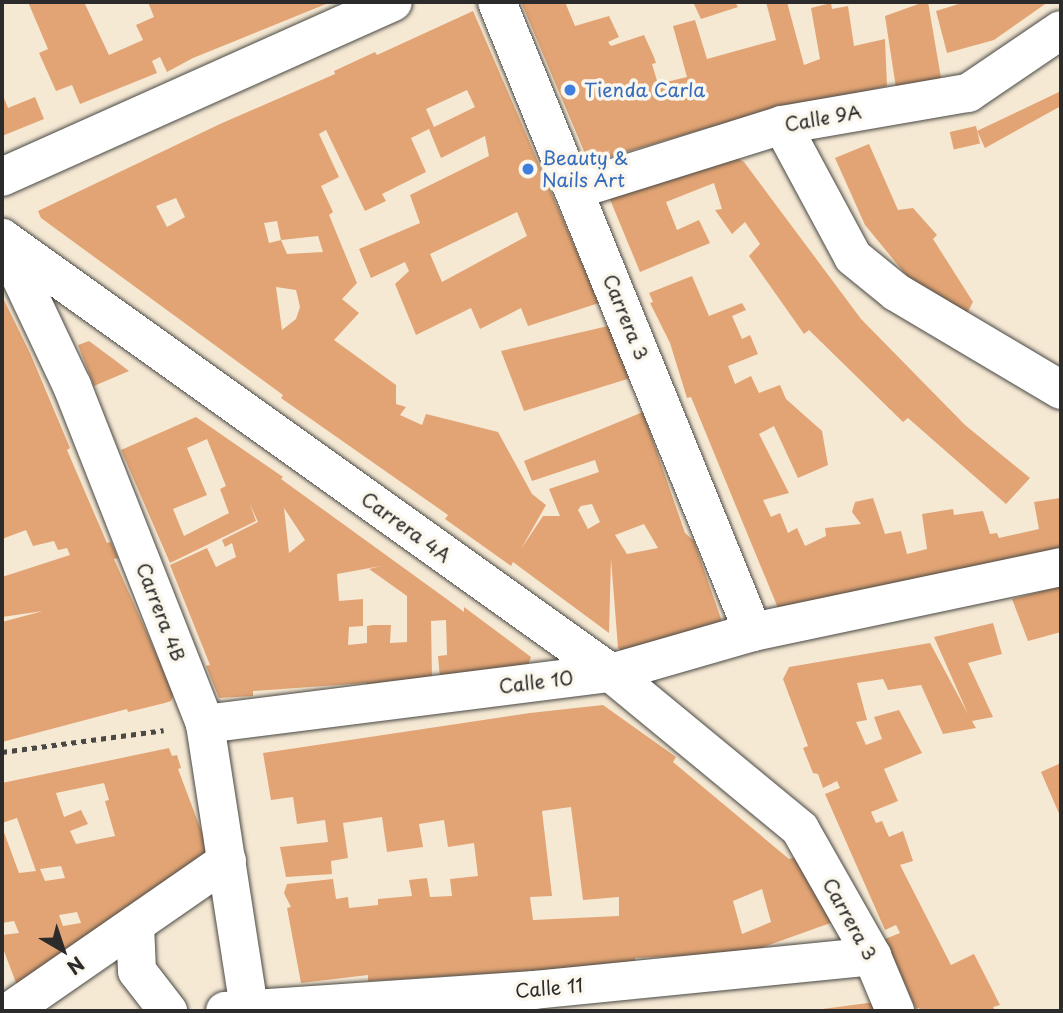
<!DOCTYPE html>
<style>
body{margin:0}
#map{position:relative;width:1063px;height:1013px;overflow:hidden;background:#f6e9d4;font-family:"Playpen Sans",sans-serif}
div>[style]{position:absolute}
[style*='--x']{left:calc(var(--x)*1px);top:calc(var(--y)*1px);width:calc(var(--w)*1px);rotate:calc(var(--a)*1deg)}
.building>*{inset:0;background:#e2a474;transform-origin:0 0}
.path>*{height:4.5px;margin-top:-2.25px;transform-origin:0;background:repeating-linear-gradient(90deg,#494844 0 5px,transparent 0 10px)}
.roads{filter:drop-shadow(0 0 2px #494844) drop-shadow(0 0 2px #494844)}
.minor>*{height:38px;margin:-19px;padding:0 19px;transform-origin:19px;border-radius:19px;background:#fff}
.major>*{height:38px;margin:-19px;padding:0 19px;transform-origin:19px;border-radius:19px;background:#fff}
.dots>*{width:19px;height:19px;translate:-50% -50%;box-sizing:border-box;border:4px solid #fbf7ec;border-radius:50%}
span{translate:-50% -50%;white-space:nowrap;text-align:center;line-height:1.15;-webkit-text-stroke:7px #fbf7ec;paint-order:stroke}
.shop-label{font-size:19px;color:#366cbe}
.left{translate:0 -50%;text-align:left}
.street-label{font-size:19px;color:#2b2b2b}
.frame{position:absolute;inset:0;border:4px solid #2b2b2b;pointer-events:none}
.north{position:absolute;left:28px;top:915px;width:70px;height:70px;-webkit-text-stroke:5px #fbf7ec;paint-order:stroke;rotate:141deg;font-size:19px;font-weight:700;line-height:28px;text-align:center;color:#2b2b2b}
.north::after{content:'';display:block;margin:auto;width:24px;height:32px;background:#2b2b2b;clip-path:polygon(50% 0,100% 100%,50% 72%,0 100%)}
</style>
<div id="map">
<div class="building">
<i style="clip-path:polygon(28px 2px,84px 2px,109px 55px,143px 40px,136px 25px,154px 17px,148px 2px,331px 2px,193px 58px,167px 72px,160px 57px,152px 61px,157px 73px,80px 104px,72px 85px,56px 91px,39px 53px,48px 49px)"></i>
<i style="clip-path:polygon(521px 2px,565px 2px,575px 26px,609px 16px,619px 37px,608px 42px,611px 46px,644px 35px,654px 57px,656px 63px,652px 64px,658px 84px,687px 77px,673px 26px,695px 20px,707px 59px,776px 40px,766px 2px,787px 2px,804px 65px,820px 59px,811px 8px,831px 3px,832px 9px,848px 6px,854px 46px,885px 39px,887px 86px,704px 129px,589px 163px)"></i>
<i style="clip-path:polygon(693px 2px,735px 2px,738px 7px,701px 19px)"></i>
<i style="clip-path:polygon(924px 2px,928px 2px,941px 78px,896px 88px,885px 16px)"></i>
<i style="clip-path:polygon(965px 2px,1048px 2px,994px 40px,947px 53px,936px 11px)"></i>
<i style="clip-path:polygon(evenodd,473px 11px,599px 303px,528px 326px,521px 308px,480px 329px,471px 308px,416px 335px,395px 284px,409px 271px,405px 262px,371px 278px,359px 249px,420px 223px,410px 195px,489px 156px,485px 136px,441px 158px,429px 129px,411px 138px,426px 172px,382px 194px,386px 201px,365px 211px,326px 130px,319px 134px,339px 177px,321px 186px,333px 212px,329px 215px,357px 283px,342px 299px,359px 313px,334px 340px,396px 385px,396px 404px,406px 407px,400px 415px,422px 425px,426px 414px,498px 432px,532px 494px,546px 505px,521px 549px,543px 516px,560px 516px,549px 489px,599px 472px,595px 460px,532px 481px,524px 461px,643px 412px,685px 533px,694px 541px,727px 636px,628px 656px,618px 648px,611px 559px,609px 633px,513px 562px,511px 566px,445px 519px,448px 515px,281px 398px,283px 395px,41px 218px,38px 211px,220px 124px,335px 74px,334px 71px,375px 52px,377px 55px,473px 11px,467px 90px,475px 107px,434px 127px,426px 109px,467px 90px,473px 11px,176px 198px,185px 217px,167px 227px,156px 206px,176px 198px,473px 11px,517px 212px,527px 236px,442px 282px,430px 254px,517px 212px,473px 11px,277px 221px,281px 240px,318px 236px,323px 252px,287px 254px,281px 240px,269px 243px,264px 223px,277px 221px,473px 11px,276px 287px,296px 290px,300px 307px,296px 319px,282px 330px,276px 287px,473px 11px,592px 504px,600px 522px,588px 529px,578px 510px,581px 506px,592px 504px,473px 11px,644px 524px,658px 548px,627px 554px,615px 535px,644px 524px)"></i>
<i style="clip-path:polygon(1061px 91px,1061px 106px,985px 148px,977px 131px)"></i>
<i style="clip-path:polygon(2px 93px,8px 108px,35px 97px,44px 119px,2px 136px)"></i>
<i style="left:976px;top:126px;width:18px;height:27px;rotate:77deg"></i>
<i style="clip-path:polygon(869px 144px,898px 210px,913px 208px,937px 235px,933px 239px,973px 302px,963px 321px,907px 276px,865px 225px,835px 158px)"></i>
<i style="clip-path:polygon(735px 157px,744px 162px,861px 319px,965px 425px,1030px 478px,1006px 504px,908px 418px,903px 422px,809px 330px,804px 334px,749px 256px,760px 244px,745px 222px,732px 234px,715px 210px,722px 209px,714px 183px,666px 202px,677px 230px,699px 220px,710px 243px,640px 272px,609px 197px)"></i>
<i style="clip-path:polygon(692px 276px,709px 316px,742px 303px,746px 310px,732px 316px,742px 339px,750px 335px,758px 354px,728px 366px,735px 384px,751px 376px,759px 393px,780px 385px,786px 399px,822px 431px,828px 465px,798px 478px,774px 426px,759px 434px,789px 493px,763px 500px,771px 517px,780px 513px,788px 533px,797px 528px,805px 546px,826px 536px,825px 528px,861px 524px,852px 512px,855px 502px,873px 498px,885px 534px,901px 531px,907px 554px,927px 549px,922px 514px,953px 509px,954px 515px,983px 511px,990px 534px,997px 533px,999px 538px,1039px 529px,1034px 502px,1060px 498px,1061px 558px,780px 613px,691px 397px,687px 398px,670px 343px,650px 303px,653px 302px,649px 293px)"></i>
<i style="clip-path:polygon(2px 296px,30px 353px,70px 448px,67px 450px,107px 543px,111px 542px,118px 558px,114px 559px,174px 694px,171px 701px,165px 703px,128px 712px,127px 709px,2px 742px,2px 622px,43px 611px,2px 617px,2px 577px,70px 555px,67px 548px,58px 550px,54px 541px,33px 546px,26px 530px,2px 539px)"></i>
<i style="clip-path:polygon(608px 326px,634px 377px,524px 411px,501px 351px)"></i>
<i style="clip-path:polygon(89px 341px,112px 358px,129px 371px,94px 386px,78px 345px)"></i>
<i style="clip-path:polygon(evenodd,196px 417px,283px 477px,281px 479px,448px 600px,464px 612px,464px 607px,531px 657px,525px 674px,440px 678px,438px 656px,447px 655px,446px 620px,431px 621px,432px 678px,389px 681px,389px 685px,367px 687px,366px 683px,253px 691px,253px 696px,219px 698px,206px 666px,210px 665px,170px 565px,207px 548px,216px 567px,236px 557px,232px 543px,225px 547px,222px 540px,258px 522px,250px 504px,256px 521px,170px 563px,121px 450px,196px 417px,207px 439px,226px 486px,220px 489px,229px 513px,184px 536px,173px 509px,207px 495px,187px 448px,207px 439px,196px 417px,284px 508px,305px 540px,289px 553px,284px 508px,196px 417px,381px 566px,369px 569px,407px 596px,407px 642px,390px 643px,391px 625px,373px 625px,367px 626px,367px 643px,348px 645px,349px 627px,363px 626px,363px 599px,339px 601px,337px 574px,381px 566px)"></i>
<i style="clip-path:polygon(1061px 586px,1061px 632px,1028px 641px,1012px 599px)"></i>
<i style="clip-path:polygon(993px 623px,1002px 654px,968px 663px,993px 717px,972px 721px,976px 728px,943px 734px,921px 685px,888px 690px,883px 679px,857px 683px,867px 720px,856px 722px,866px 745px,882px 739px,874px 717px,899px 710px,922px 753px,884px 769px,898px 801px,871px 812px,876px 823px,882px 821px,889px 837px,903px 831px,913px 861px,900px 865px,951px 965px,974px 954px,1000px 1005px,993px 1007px,995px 1011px,921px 1011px,919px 1008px,916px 1009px,885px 939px,900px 933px,896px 925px,885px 930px,825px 794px,840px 788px,837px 781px,823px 788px,818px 774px,813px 773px,803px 748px,808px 746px,783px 679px,789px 667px,930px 643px,968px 714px,934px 637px)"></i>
<i style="clip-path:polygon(evenodd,603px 705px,676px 757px,673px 762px,789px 859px,806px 854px,836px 921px,747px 953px,635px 958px,636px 964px,389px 980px,368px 981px,368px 975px,301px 983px,287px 908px,291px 907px,284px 893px,287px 884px,333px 879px,336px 899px,348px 897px,349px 908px,378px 905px,378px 899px,412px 896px,409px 880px,427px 878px,430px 897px,452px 896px,450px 879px,478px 876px,474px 843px,448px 847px,444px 820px,419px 824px,423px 847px,387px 852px,382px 817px,343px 823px,348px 858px,331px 861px,332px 874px,286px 877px,280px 847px,328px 842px,325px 820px,297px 824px,293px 797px,271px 800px,263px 753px,530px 713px,603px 705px,571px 807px,583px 900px,619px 897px,619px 916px,533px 920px,530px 897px,552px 896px,542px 811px,571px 807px,603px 705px,762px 889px,771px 922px,742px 934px,733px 901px,762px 889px)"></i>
<i style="clip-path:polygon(evenodd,169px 748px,172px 756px,177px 755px,181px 768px,178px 769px,209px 851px,18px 988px,2px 946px,2px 935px,19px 933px,14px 921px,2px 923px,2px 827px,19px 873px,36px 871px,17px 818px,2px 823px,2px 783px,169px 748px,104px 783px,109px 800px,105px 801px,115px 836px,76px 844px,70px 831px,88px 824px,81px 810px,64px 817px,56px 793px,104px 783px,169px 748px,61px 866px,65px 878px,45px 881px,40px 869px,61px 866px,169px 748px,77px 912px,81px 923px,63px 926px,59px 915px,77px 912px)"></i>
<i style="clip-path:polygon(1061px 763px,1061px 818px,1041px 772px)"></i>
<i style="clip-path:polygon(868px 1003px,879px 1003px,882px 1011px,807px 1011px)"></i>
</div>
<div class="path">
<i style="--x:2;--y:752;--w:163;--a:-7.7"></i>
</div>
<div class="roads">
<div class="minor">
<i style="--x:497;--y:2;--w:680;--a:67.89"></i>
<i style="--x:782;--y:125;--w:150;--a:61.7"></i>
<i style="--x:853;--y:257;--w:55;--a:39.1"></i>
<i style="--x:896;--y:292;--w:192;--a:30.7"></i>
<i style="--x:2;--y:177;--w:428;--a:-24.1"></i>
<i style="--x:575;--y:190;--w:217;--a:-17.4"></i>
<i style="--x:782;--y:125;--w:189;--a:-9.8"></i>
<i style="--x:968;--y:93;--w:112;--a:-34.1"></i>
<i style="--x:2;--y:238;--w:164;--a:64.7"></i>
<i style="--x:72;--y:386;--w:363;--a:68.5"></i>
<i style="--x:205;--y:724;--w:286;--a:81.2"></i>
<i style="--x:205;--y:724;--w:409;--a:-7.2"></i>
<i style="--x:611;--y:673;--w:148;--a:-16.1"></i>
<i style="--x:753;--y:632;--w:315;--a:-11.9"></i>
<i style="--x:135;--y:925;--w:46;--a:87.5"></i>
<i style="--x:137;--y:971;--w:51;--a:52.2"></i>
<i style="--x:10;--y:1011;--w:264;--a:-34.7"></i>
<i style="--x:225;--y:1011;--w:310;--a:-3.9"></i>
<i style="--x:534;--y:990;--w:340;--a:-5.7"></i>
</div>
<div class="major">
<i style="--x:2;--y:238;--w:748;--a:35.54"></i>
<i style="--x:611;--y:673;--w:245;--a:39.5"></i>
<i style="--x:800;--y:829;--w:146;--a:60.4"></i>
<i style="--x:872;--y:956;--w:60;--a:67.3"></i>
</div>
</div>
<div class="dots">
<i style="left:570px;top:90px;background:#3f7fe0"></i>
<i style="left:528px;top:169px;background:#3f7fe0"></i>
</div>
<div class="shop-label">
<span class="left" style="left:584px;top:90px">Tienda Carla</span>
<span class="left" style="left:542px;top:169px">Beauty &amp;<br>Nails Art</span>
</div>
<div class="street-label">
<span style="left:823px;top:118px;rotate:-10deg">Calle 9A</span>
<span style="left:626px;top:317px;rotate:68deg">Carrera 3</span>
<span style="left:406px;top:527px;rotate:36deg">Carrera 4A</span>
<span style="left:161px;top:612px;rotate:69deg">Carrera 4B</span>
<span style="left:536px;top:682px;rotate:-7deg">Calle 10</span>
<span style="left:850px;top:919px;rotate:61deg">Carrera 3</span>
<span style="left:549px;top:988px;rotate:-5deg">Calle 11</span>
</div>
<div class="frame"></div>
<div class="north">N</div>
</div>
